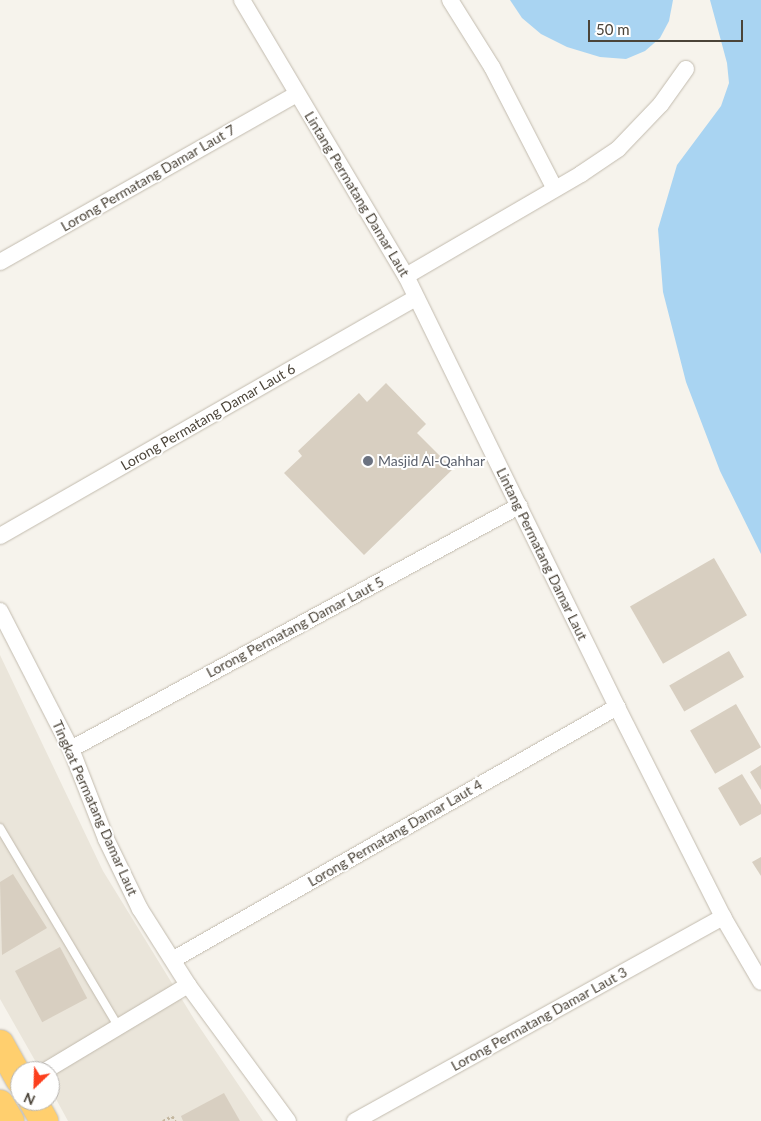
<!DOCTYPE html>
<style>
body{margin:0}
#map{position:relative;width:761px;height:1121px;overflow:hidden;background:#f6f3ec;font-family:Lato,sans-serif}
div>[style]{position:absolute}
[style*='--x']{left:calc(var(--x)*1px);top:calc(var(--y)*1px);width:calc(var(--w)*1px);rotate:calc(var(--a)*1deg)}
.residential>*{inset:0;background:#eae5da}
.water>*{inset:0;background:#a9d4f2}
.building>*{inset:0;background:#d8cfc1;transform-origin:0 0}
.path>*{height:3px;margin-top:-1.5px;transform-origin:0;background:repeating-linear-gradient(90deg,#c4b79f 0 2.5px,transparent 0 5px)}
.roads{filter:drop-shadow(0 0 1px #c2bbae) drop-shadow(0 0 1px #c2bbae)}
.lane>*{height:8px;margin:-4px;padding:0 4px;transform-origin:4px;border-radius:4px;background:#fff}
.street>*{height:16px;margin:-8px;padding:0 8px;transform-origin:8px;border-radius:8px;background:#fff}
.highway>*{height:28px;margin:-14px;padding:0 14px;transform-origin:14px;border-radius:14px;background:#ffcf6e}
.dots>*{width:14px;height:14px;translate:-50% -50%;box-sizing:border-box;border:2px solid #fff;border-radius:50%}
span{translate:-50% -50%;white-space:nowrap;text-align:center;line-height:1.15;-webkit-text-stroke:4px #fff;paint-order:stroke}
.street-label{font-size:14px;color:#4b4439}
.worship-label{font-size:14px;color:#5b616d}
.left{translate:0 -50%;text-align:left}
.north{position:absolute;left:10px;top:1061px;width:50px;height:50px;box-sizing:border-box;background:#fff;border:1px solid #b7b4b0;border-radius:50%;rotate:204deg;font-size:14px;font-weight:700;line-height:20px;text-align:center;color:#4b4439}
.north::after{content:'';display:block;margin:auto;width:18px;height:22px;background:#fc3f1d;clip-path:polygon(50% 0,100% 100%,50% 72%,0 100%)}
.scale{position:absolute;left:588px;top:20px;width:155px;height:22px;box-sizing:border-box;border:2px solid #4b4439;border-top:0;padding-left:6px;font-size:15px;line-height:18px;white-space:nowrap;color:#4b4439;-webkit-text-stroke:4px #fff;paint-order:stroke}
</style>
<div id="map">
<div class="residential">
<i style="clip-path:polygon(0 655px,103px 871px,194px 1019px,263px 1121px,68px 1121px,50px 1088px,50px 1071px,41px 1071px,0 999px)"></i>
</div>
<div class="water">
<i style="clip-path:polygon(510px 0,673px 0,669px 21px,660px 38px,645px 51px,626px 59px,600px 57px,567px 47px,541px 34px,522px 18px)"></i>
<i style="clip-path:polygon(710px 0,761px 0,761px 554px,720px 471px,686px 382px,663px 292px,658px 229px,677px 165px,721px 106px,729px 83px,727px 63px)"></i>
</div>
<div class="building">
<i style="clip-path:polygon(386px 383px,426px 424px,417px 433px,453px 469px,364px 555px,284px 473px,302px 456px,298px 451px,359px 393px,367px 402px)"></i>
<i style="left:714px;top:558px;width:66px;height:97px;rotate:60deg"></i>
<i style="left:729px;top:651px;width:30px;height:69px;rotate:60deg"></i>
<i style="left:736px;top:704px;width:50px;height:53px;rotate:60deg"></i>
<i style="clip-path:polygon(761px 765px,761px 790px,750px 772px)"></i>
<i style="clip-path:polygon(742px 774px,761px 805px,761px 814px,740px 826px,718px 788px)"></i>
<i style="clip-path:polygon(761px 857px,761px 876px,752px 862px)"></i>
<i style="clip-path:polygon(13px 874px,47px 928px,2px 955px,0 882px)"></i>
<i style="left:60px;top:947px;width:58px;height:51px;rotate:62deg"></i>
<i style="clip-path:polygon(224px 1093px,240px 1121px,183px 1121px,181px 1116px)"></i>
</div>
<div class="path">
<i style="--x:163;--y:1121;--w:10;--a:-29"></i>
<i style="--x:172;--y:1116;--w:6;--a:59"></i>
</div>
<div class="roads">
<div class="lane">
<i style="--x:0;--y:828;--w:230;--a:59.2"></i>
</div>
<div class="street">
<i style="--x:242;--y:0;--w:321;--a:59.3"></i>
<i style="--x:406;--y:276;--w:480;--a:63.9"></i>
<i style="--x:617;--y:707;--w:235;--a:63.2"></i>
<i style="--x:723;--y:917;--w:75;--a:59.7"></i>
<i style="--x:450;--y:0;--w:79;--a:57.9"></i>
<i style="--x:492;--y:67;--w:137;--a:62.7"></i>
<i style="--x:0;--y:262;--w:341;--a:-29.5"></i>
<i style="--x:406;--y:276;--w:203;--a:-30.2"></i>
<i style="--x:581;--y:174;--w:45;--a:-34"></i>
<i style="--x:618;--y:149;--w:62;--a:-46.3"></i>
<i style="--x:661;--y:104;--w:43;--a:-54.5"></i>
<i style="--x:0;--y:536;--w:479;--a:-29.8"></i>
<i style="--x:0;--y:611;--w:155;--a:62.8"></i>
<i style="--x:71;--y:749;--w:97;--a:68.7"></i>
<i style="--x:106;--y:839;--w:78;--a:64.1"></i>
<i style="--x:140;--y:909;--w:90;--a:57.7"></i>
<i style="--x:188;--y:985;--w:169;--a:53.7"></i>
<i style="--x:71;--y:749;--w:510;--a:-28.48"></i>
<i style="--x:174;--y:959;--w:510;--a:-29.63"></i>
<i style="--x:45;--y:1071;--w:167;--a:-31"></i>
<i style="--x:355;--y:1121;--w:421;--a:-29"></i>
</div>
<div class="highway">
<i style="--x:0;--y:1044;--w:41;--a:60.9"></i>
<i style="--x:33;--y:1101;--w:23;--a:61"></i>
<i style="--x:0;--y:1104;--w:20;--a:60"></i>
</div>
</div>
<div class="dots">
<i style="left:368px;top:461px;background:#6b7280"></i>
</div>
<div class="street-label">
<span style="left:148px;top:178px;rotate:-30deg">Lorong Permatang Damar Laut 7</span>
<span style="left:357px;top:194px;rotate:59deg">Lintang Permatang Damar Laut</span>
<span style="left:208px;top:417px;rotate:-30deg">Lorong Permatang Damar Laut 6</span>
<span style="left:542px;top:554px;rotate:64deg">Lintang Permatang Damar Laut</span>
<span style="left:295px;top:627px;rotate:-28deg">Lorong Permatang Damar Laut 5</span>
<span style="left:95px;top:808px;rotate:66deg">Tingkat Permatang Damar Laut</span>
<span style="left:395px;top:833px;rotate:-30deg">Lorong Permatang Damar Laut 4</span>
<span style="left:539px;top:1019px;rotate:-29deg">Lorong Permatang Damar Laut 3</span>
</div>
<div class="worship-label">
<span class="left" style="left:378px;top:461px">Masjid Al-Qahhar</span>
</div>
<div class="north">N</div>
<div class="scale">50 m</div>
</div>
